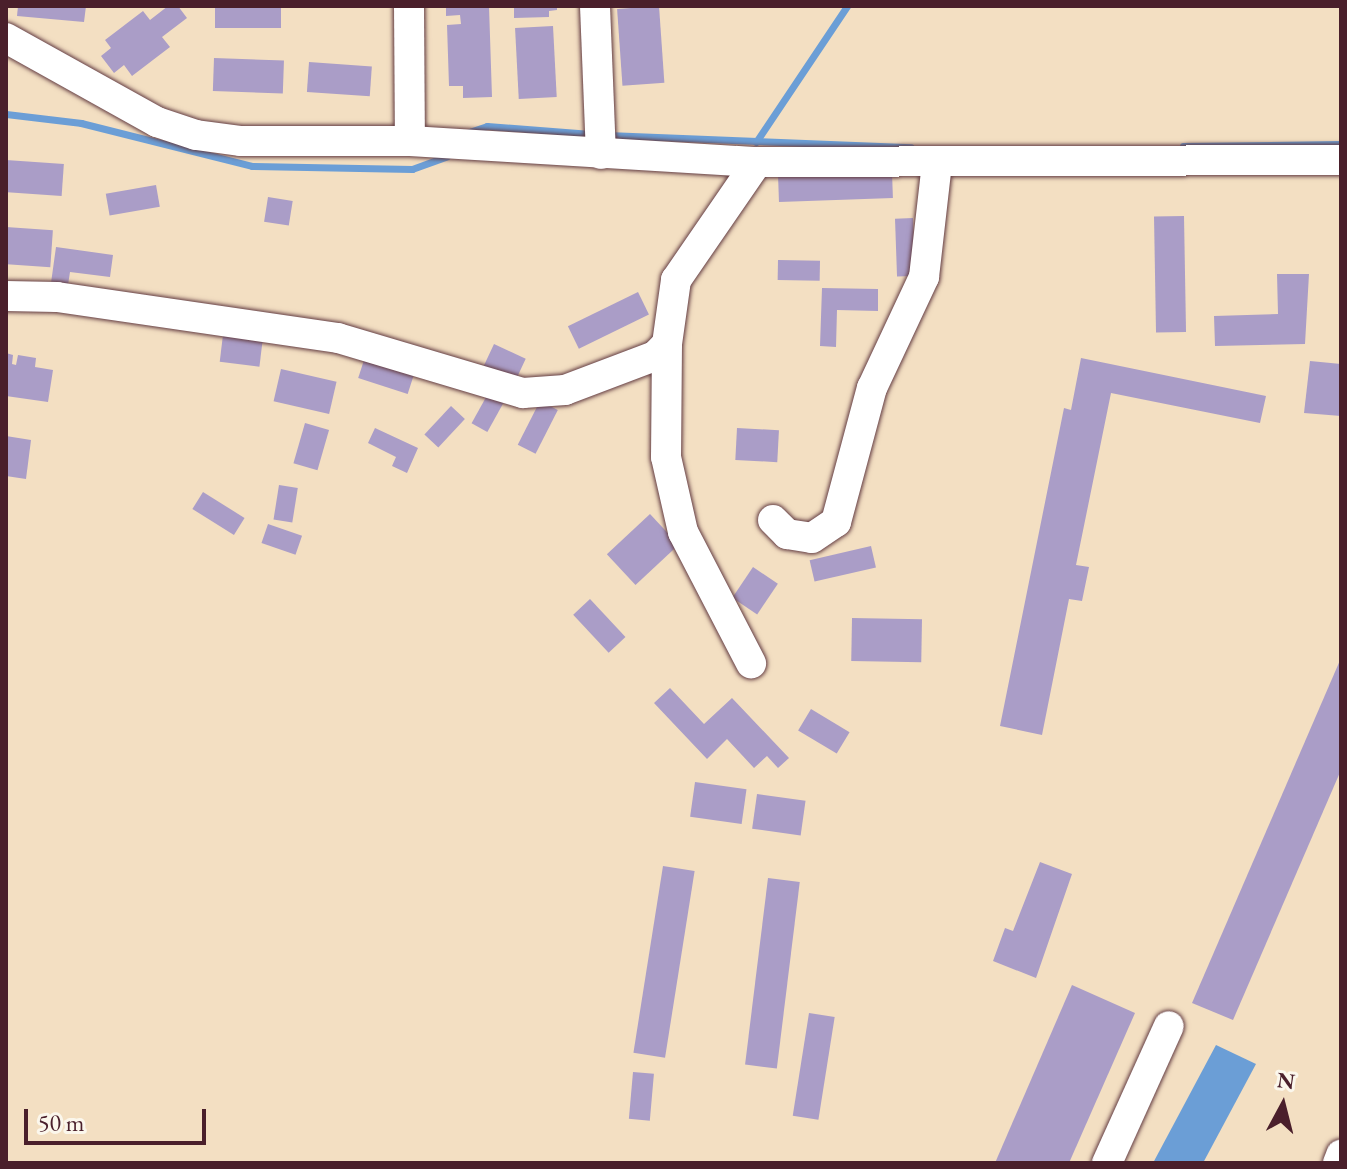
<!DOCTYPE html>
<style>
body{margin:0}
#map{position:relative;width:1347px;height:1169px;overflow:hidden;background:#f3dfc2;font-family:"EB Garamond",serif}
div>[style]{position:absolute}
[style*='--x']{left:calc(var(--x)*1px);top:calc(var(--y)*1px);width:calc(var(--w)*1px);rotate:calc(var(--a)*1deg)}
.water>*{inset:0;background:#6b9ed6}
.stream>*{height:7px;margin:-3.5px;padding:0 3.5px;transform-origin:3.5px;border-radius:3.5px;background:#6b9ed6}
.building>*{inset:0;background:#aa9dc7;transform-origin:0 0}
.roads{filter:drop-shadow(0 0 2px #633c42) drop-shadow(0 0 2px #633c42)}
.minor>*{height:30px;margin:-15px;padding:0 15px;transform-origin:15px;border-radius:15px;background:#fff}
span{translate:-50% -50%;white-space:nowrap;text-align:center;line-height:1.15;-webkit-text-stroke:8px #fbf7ec;paint-order:stroke}
.frame{position:absolute;inset:0;border:8px solid #4a1f2b;pointer-events:none}
.north{position:absolute;left:1243px;top:1065px;width:80px;height:80px;-webkit-text-stroke:6px #fbf7ec;paint-order:stroke;rotate:7deg;font-size:22px;font-weight:700;line-height:32px;text-align:center;color:#4a1f2b}
.north::after{content:'';display:block;margin:auto;width:28px;height:36px;background:#4a1f2b;clip-path:polygon(50% 0,100% 100%,50% 72%,0 100%)}
.scale{position:absolute;left:24px;top:1109px;width:182px;height:36px;box-sizing:border-box;border:4px solid #4a1f2b;border-top:0;padding-left:10px;font-size:24px;line-height:28px;white-space:nowrap;color:#4a1f2b;-webkit-text-stroke:6px #fbf7ec;paint-order:stroke}
</style>
<div id="map">
<div class="water">
<i style="clip-path:polygon(1216px 1045px,1256px 1064px,1203px 1163px,1153px 1163px)"></i>
</div>
<div class="stream">
<i style="--x:6;--y:114;--w:76;--a:6.8"></i>
<i style="--x:81;--y:123;--w:176;--a:14.1"></i>
<i style="--x:252;--y:166;--w:160;--a:1.1"></i>
<i style="--x:412;--y:169;--w:37;--a:-20"></i>
<i style="--x:469;--y:132;--w:19;--a:-18"></i>
<i style="--x:487;--y:126;--w:104;--a:4.4"></i>
<i style="--x:607;--y:135;--w:304;--a:2.3"></i>
<i style="--x:756;--y:142;--w:164;--a:-56.2"></i>
<i style="--x:1183;--y:146;--w:158;--a:-0.7"></i>
</div>
<div class="building">
<i style="clip-path:polygon(18px 6px,86px 6px,84px 22px,17px 16px)"></i>
<i style="clip-path:polygon(168px 6px,178px 6px,187px 18px,162px 37px,170px 47px,132px 76px,124px 65px,114px 73px,101px 56px,111px 48px,105px 40px,143px 11px,150px 20px)"></i>
<i style="left:215px;top:6px;width:66px;height:22px"></i>
<i style="clip-path:polygon(446px 6px,489px 6px,492px 97px,463px 98px,463px 86px,449px 86px,447px 25px,461px 24px,460px 15px,446px 16px)"></i>
<i style="clip-path:polygon(514px 6px,557px 6px,557px 10px,549px 11px,549px 17px,514px 18px)"></i>
<i style="left:659px;top:6px;width:77px;height:42px;rotate:86deg"></i>
<i style="left:553px;top:26px;width:71px;height:38px;rotate:87deg"></i>
<i style="left:214px;top:58px;width:70px;height:33px;rotate:2deg"></i>
<i style="left:309px;top:62px;width:63px;height:30px;rotate:4deg"></i>
<i style="left:6px;top:160px;width:58px;height:32px;rotate:4deg"></i>
<i style="left:892px;top:172px;width:26px;height:114px;rotate:88deg"></i>
<i style="left:156px;top:185px;width:22px;height:51px;rotate:80deg"></i>
<i style="left:268px;top:197px;width:25px;height:25px;rotate:9deg"></i>
<i style="left:1184px;top:216px;width:116px;height:30px;rotate:89deg"></i>
<i style="left:913px;top:218px;width:58px;height:18px;rotate:88deg"></i>
<i style="left:6px;top:227px;width:47px;height:37px;rotate:4deg"></i>
<i style="clip-path:polygon(56px 247px,113px 255px,110px 277px,70px 272px,68px 285px,51px 283px)"></i>
<i style="left:778px;top:260px;width:42px;height:20px;rotate:1deg"></i>
<i style="clip-path:polygon(1277px 274px,1309px 274px,1305px 344px,1215px 346px,1214px 316px,1278px 314px)"></i>
<i style="clip-path:polygon(822px 288px,878px 289px,878px 311px,837px 310px,836px 347px,820px 346px)"></i>
<i style="left:638px;top:292px;width:25px;height:78px;rotate:64deg"></i>
<i style="left:223px;top:335px;width:40px;height:27px;rotate:7deg"></i>
<i style="left:494px;top:344px;width:35px;height:24px;rotate:25deg"></i>
<i style="clip-path:polygon(6px 353px,13px 355px,12px 364px,16px 365px,18px 355px,36px 358px,35px 367px,53px 370px,48px 402px,6px 396px)"></i>
<i style="left:365px;top:357px;width:52px;height:22px;rotate:18deg"></i>
<i style="clip-path:polygon(1081px 358px,1266px 396px,1260px 423px,1111px 393px,1076px 565px,1089px 567px,1082px 601px,1069px 599px,1042px 735px,1000px 726px,1064px 408px,1071px 410px)"></i>
<i style="clip-path:polygon(1310px 361px,1341px 364px,1341px 416px,1304px 413px)"></i>
<i style="left:281px;top:369px;width:57px;height:33px;rotate:13deg"></i>
<i style="left:490px;top:390px;width:18px;height:38px;rotate:29deg"></i>
<i style="left:540px;top:401px;width:20px;height:49px;rotate:27deg"></i>
<i style="left:451px;top:406px;width:19px;height:39px;rotate:43deg"></i>
<i style="left:305px;top:423px;width:25px;height:42px;rotate:16deg"></i>
<i style="clip-path:polygon(375px 428px,418px 448px,407px 473px,392px 466px,396px 457px,368px 443px)"></i>
<i style="left:737px;top:428px;width:42px;height:32px;rotate:3deg"></i>
<i style="clip-path:polygon(6px 436px,31px 440px,26px 479px,6px 476px)"></i>
<i style="left:279px;top:485px;width:19px;height:35px;rotate:9deg"></i>
<i style="left:203px;top:492px;width:49px;height:20px;rotate:32deg"></i>
<i style="left:650px;top:514px;width:42px;height:59px;rotate:47deg"></i>
<i style="left:268px;top:524px;width:36px;height:20px;rotate:19deg"></i>
<i style="left:871px;top:546px;width:22px;height:63px;rotate:77deg"></i>
<i style="left:753px;top:567px;width:30px;height:37px;rotate:34deg"></i>
<i style="left:590px;top:599px;width:52px;height:23px;rotate:47deg"></i>
<i style="left:852px;top:618px;width:70px;height:43px;rotate:1deg"></i>
<i style="clip-path:polygon(1341px 658px,1341px 770px,1233px 1020px,1192px 1003px)"></i>
<i style="clip-path:polygon(670px 688px,704px 724px,732px 698px,789px 758px,778px 768px,767px 756px,754px 768px,727px 739px,707px 759px,654px 703px)"></i>
<i style="left:811px;top:709px;width:45px;height:25px;rotate:31deg"></i>
<i style="left:695px;top:782px;width:52px;height:35px;rotate:8deg"></i>
<i style="left:757px;top:794px;width:49px;height:35px;rotate:8deg"></i>
<i style="clip-path:polygon(1040px 862px,1072px 874px,1036px 978px,993px 961px,1005px 928px,1013px 931px)"></i>
<i style="left:663px;top:866px;width:32px;height:189px;rotate:9deg"></i>
<i style="left:768px;top:878px;width:32px;height:188px;rotate:7deg"></i>
<i style="clip-path:polygon(1072px 985px,1135px 1013px,1069px 1163px,995px 1163px)"></i>
<i style="left:809px;top:1013px;width:26px;height:104px;rotate:9deg"></i>
<i style="left:633px;top:1072px;width:21px;height:47px;rotate:5deg"></i>
</div>
<div class="roads">
<div class="minor">
<i style="--x:409;--y:6;--w:135;--a:89.6"></i>
<i style="--x:595;--y:6;--w:148;--a:87.7"></i>
<i style="--x:6;--y:38;--w:173;--a:29.1"></i>
<i style="--x:157;--y:122;--w:41;--a:18.4"></i>
<i style="--x:196;--y:135;--w:44;--a:7.8"></i>
<i style="--x:240;--y:141;--w:170;--a:0"></i>
<i style="--x:410;--y:141;--w:348;--a:3.5"></i>
<i style="--x:757;--y:162;--w:584;--a:-0.2"></i>
<i style="--x:6;--y:296;--w:51;--a:1.1"></i>
<i style="--x:57;--y:297;--w:284;--a:8.3"></i>
<i style="--x:338;--y:338;--w:193;--a:16.6"></i>
<i style="--x:523;--y:393;--w:42;--a:-4.1"></i>
<i style="--x:565;--y:390;--w:96;--a:-20.7"></i>
<i style="--x:655;--y:356;--w:17;--a:-45"></i>
<i style="--x:667;--y:344;--w:65;--a:-82"></i>
<i style="--x:676;--y:280;--w:143;--a:-55.5"></i>
<i style="--x:667;--y:344;--w:113;--a:90.5"></i>
<i style="--x:666;--y:457;--w:77;--a:77.2"></i>
<i style="--x:683;--y:532;--w:148;--a:62.6"></i>
<i style="--x:773;--y:520;--w:20;--a:45"></i>
<i style="--x:787;--y:534;--w:25;--a:9"></i>
<i style="--x:812;--y:538;--w:29;--a:-34"></i>
<i style="--x:836;--y:522;--w:139;--a:-75"></i>
<i style="--x:872;--y:388;--w:123;--a:-64.9"></i>
<i style="--x:924;--y:277;--w:115;--a:-83.5"></i>
<i style="--x:1107;--y:1163;--w:150;--a:-65.7"></i>
<i style="--x:1338;--y:1163;--w:9;--a:-69"></i>
</div>
</div>
<div class="frame"></div>
<div class="north">N</div>
<div class="scale">50 m</div>
</div>
